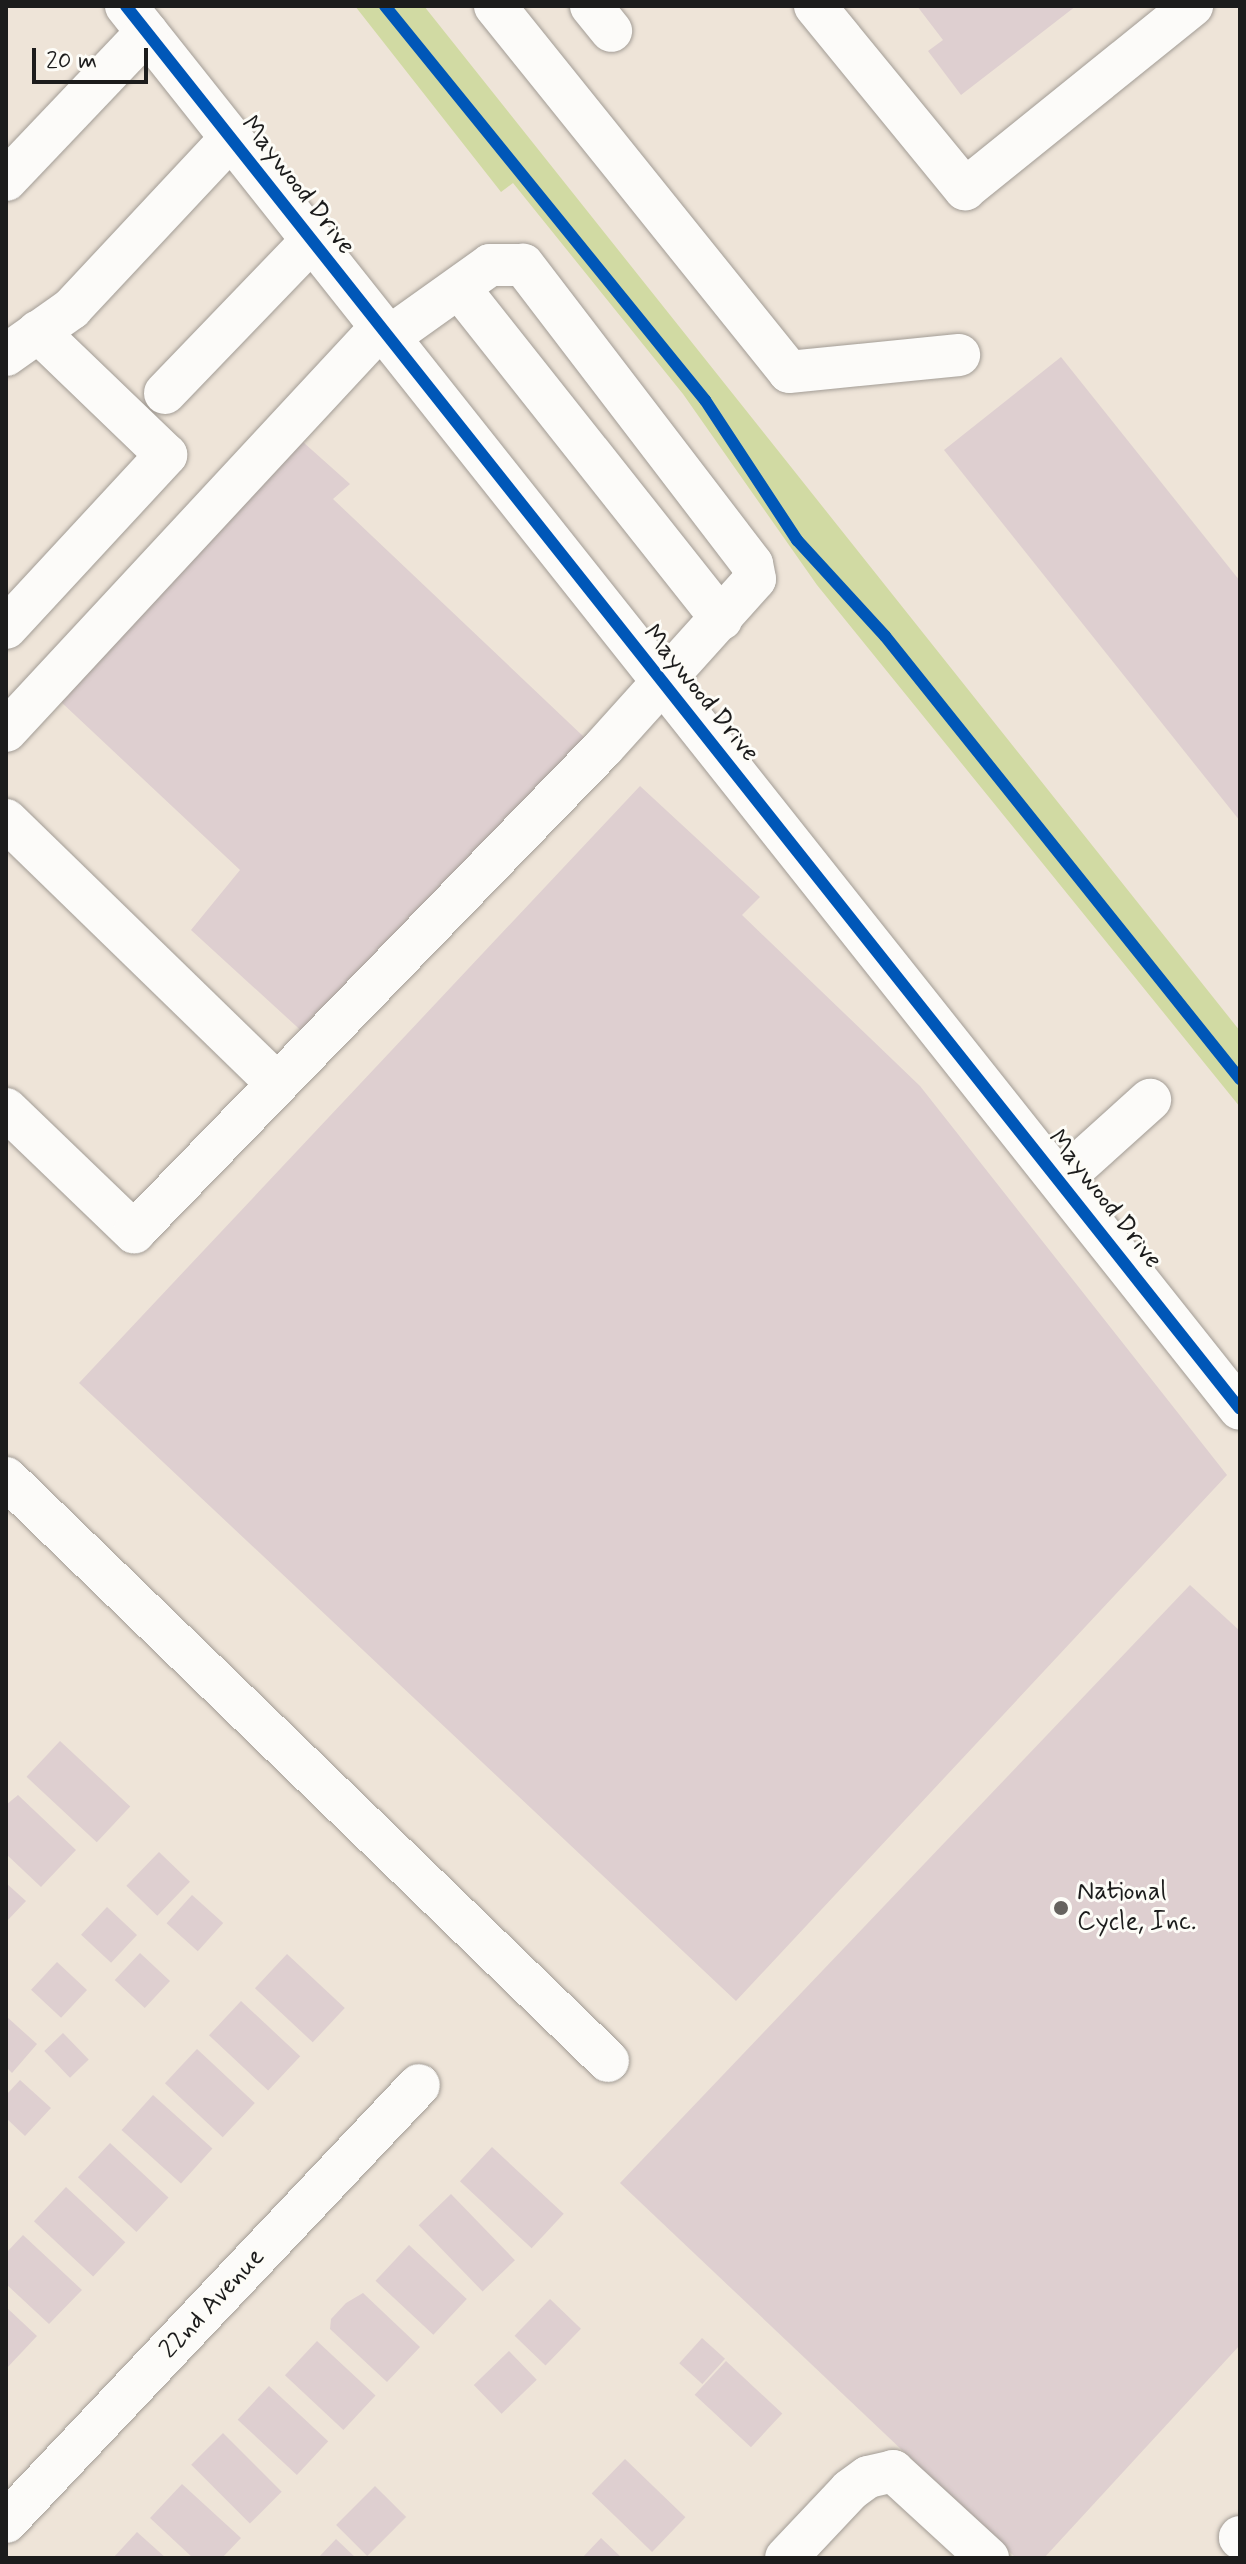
<!DOCTYPE html>
<style>
body{margin:0}
#map{position:relative;width:1246px;height:2564px;overflow:hidden;background:#eee4d8;font-family:Mynerve,sans-serif}
div>[style]{position:absolute}
[style*='--x']{left:calc(var(--x)*1px);top:calc(var(--y)*1px);width:calc(var(--w)*1px);rotate:calc(var(--a)*1deg)}
.green>*{inset:0;background:#d1daa3}
.building>*{inset:0;background:#decfd0;transform-origin:0 0}
.roads{filter:drop-shadow(0 0 2px #a29c95) drop-shadow(0 0 2px #a29c95)}
.minor>*{height:42px;margin:-21px;padding:0 21px;transform-origin:21px;border-radius:21px;background:#fcfbf9}
.cycleway>*{height:12px;margin:-6px;padding:0 6px;transform-origin:6px;border-radius:6px;background:#0057b8}
.dots>*{width:22px;height:22px;translate:-50% -50%;box-sizing:border-box;border:4px solid #fdfcf7;border-radius:50%}
span{translate:-50% -50%;white-space:nowrap;text-align:center;line-height:1.15;-webkit-text-stroke:6px #fdfcf7;paint-order:stroke}
.street-label{font-size:26px;color:#1c1c1c}
.poi-label{font-size:26px;color:#1c1c1c}
.left{translate:0 -50%;text-align:left}
.frame{position:absolute;inset:0;border:8px solid #1c1c1c;pointer-events:none}
.scale{position:absolute;left:32px;top:48px;width:116px;height:36px;box-sizing:border-box;border:4px solid #1c1c1c;border-top:0;padding-left:10px;font-size:24px;line-height:28px;white-space:nowrap;color:#1c1c1c;-webkit-text-stroke:6px #fdfcf7;paint-order:stroke}
</style>
<div id="map">
<div class="green">
<i style="clip-path:polygon(355px 6px,424px 6px,1240px 1031px,1240px 1107px,817px 585px,683px 394px,513px 183px,501px 192px)"></i>
</div>
<div class="building">
<i style="clip-path:polygon(917px 6px,1076px 6px,961px 95px,928px 51px,943px 40px)"></i>
<i style="clip-path:polygon(1061px 357px,1240px 581px,1240px 821px,944px 450px)"></i>
<i style="clip-path:polygon(303px 442px,350px 484px,333px 499px,585px 738px,307px 1036px,191px 930px,240px 870px,60px 701px)"></i>
<i style="clip-path:polygon(640px 786px,760px 897px,742px 915px,920px 1086px,1227px 1475px,736px 2001px,79px 1383px)"></i>
<i style="clip-path:polygon(1190px 1585px,1240px 1631px,1240px 2345px,1044px 2558px,1016px 2558px,620px 2183px)"></i>
<i style="left:60px;top:1741px;width:96px;height:49px;rotate:43deg"></i>
<i style="clip-path:polygon(18px 1795px,76px 1850px,41px 1887px,6px 1854px,6px 1805px)"></i>
<i style="left:159px;top:1852px;width:43px;height:47px;rotate:44deg"></i>
<i style="clip-path:polygon(6px 1883px,26px 1901px,6px 1922px)"></i>
<i style="left:192px;top:1895px;width:42px;height:38px;rotate:42deg"></i>
<i style="left:107px;top:1907px;width:41px;height:38px;rotate:43deg"></i>
<i style="left:140px;top:1953px;width:41px;height:37px;rotate:43deg"></i>
<i style="left:287px;top:1954px;width:79px;height:47px;rotate:43deg"></i>
<i style="left:57px;top:1962px;width:41px;height:38px;rotate:43deg"></i>
<i style="left:241px;top:2001px;width:81px;height:47px;rotate:43deg"></i>
<i style="clip-path:polygon(7px 2017px,37px 2044px,12px 2073px,6px 2067px)"></i>
<i style="left:63px;top:2033px;width:37px;height:26px;rotate:46deg"></i>
<i style="left:197px;top:2049px;width:79px;height:47px;rotate:43deg"></i>
<i style="clip-path:polygon(20px 2080px,51px 2108px,25px 2136px,6px 2118px,6px 2095px)"></i>
<i style="left:153px;top:2095px;width:80px;height:47px;rotate:42deg"></i>
<i style="left:110px;top:2143px;width:80px;height:47px;rotate:43deg"></i>
<i style="left:492px;top:2147px;width:98px;height:47px;rotate:43deg"></i>
<i style="left:66px;top:2187px;width:81px;height:47px;rotate:43deg"></i>
<i style="left:451px;top:2194px;width:92px;height:45px;rotate:46deg"></i>
<i style="clip-path:polygon(23px 2235px,82px 2290px,49px 2324px,6px 2284px,6px 2253px)"></i>
<i style="left:409px;top:2245px;width:79px;height:49px;rotate:43deg"></i>
<i style="clip-path:polygon(363px 2293px,420px 2347px,387px 2382px,330px 2329px,331px 2319px,346px 2303px)"></i>
<i style="left:550px;top:2299px;width:43px;height:51px;rotate:44deg"></i>
<i style="clip-path:polygon(6px 2307px,37px 2336px,6px 2369px)"></i>
<i style="left:702px;top:2338px;width:31px;height:34px;rotate:42deg"></i>
<i style="left:317px;top:2341px;width:80px;height:47px;rotate:43deg"></i>
<i style="left:509px;top:2351px;width:40px;height:49px;rotate:46deg"></i>
<i style="left:726px;top:2361px;width:77px;height:46px;rotate:43deg"></i>
<i style="left:269px;top:2386px;width:81px;height:46px;rotate:43deg"></i>
<i style="left:223px;top:2433px;width:83px;height:45px;rotate:45deg"></i>
<i style="left:625px;top:2459px;width:84px;height:48px;rotate:44deg"></i>
<i style="clip-path:polygon(182px 2484px,241px 2538px,222px 2558px,193px 2558px,150px 2518px)"></i>
<i style="left:375px;top:2486px;width:44px;height:55px;rotate:45deg"></i>
<i style="clip-path:polygon(137px 2532px,166px 2558px,113px 2558px)"></i>
<i style="clip-path:polygon(601px 2538px,622px 2558px,582px 2558px)"></i>
<i style="clip-path:polygon(336px 2539px,356px 2558px,318px 2558px)"></i>
</div>
<div class="roads">
<div class="minor">
<i style="--x:126;--y:6;--w:1791;--a:51.55"></i>
<i style="--x:495;--y:6;--w:469;--a:51.2"></i>
<i style="--x:789;--y:372;--w:171;--a:-5.7"></i>
<i style="--x:591;--y:6;--w:32;--a:51"></i>
<i style="--x:815;--y:6;--w:237;--a:50.7"></i>
<i style="--x:965;--y:189;--w:292;--a:-38.9"></i>
<i style="--x:6;--y:180;--w:204;--a:-46.4"></i>
<i style="--x:460;--y:289;--w:421;--a:51.6"></i>
<i style="--x:6;--y:355;--w:80;--a:-35.3"></i>
<i style="--x:71;--y:309;--w:234;--a:-46.9"></i>
<i style="--x:165;--y:393;--w:212;--a:-46.1"></i>
<i style="--x:6;--y:628;--w:236;--a:-47.2"></i>
<i style="--x:166;--y:455;--w:178;--a:-136.1"></i>
<i style="--x:6;--y:731;--w:551;--a:-47.13"></i>
<i style="--x:6;--y:820;--w:377;--a:44.2"></i>
<i style="--x:6;--y:1109;--w:178;--a:43.9"></i>
<i style="--x:134;--y:1232;--w:674;--a:-45.9"></i>
<i style="--x:603;--y:748;--w:227;--a:-48"></i>
<i style="--x:755;--y:579;--w:15;--a:-101"></i>
<i style="--x:752;--y:564;--w:377;--a:-127.4"></i>
<i style="--x:523;--y:265;--w:33;--a:180"></i>
<i style="--x:490;--y:265;--w:124;--a:144.5"></i>
<i style="--x:1061;--y:1180;--w:120;--a:-42"></i>
<i style="--x:6;--y:1478;--w:838;--a:44.08"></i>
<i style="--x:6;--y:2522;--w:601;--a:-46.62"></i>
<i style="--x:1240;--y:2537;--w:1;--a:90"></i>
<i style="--x:786;--y:2558;--w:93;--a:-46.7"></i>
<i style="--x:850;--y:2490;--w:22;--a:-36"></i>
<i style="--x:868;--y:2477;--w:26;--a:-13"></i>
<i style="--x:893;--y:2471;--w:129;--a:42.5"></i>
</div>
</div>
<div class="cycleway">
<i style="--x:126;--y:6;--w:1791;--a:51.55"></i>
<i style="--x:385;--y:6;--w:508;--a:50.92"></i>
<i style="--x:705;--y:400;--w:168;--a:56.7"></i>
<i style="--x:797;--y:540;--w:130;--a:47.5"></i>
<i style="--x:885;--y:636;--w:568;--a:51.29"></i>
</div>
<div class="dots">
<i style="left:1061px;top:1908px;background:#66625e"></i>
</div>
<div class="street-label">
<span style="left:297px;top:186px;rotate:52deg">Maywood Drive</span>
<span style="left:700px;top:694px;rotate:51deg">Maywood Drive</span>
<span style="left:1104px;top:1200px;rotate:52deg">Maywood Drive</span>
<span style="left:213px;top:2304px;rotate:-47deg">22nd Avenue</span>
</div>
<div class="poi-label">
<span class="left" style="left:1077px;top:1908px">National<br>Cycle, Inc.</span>
</div>
<div class="frame"></div>
<div class="scale">20 m</div>
</div>
